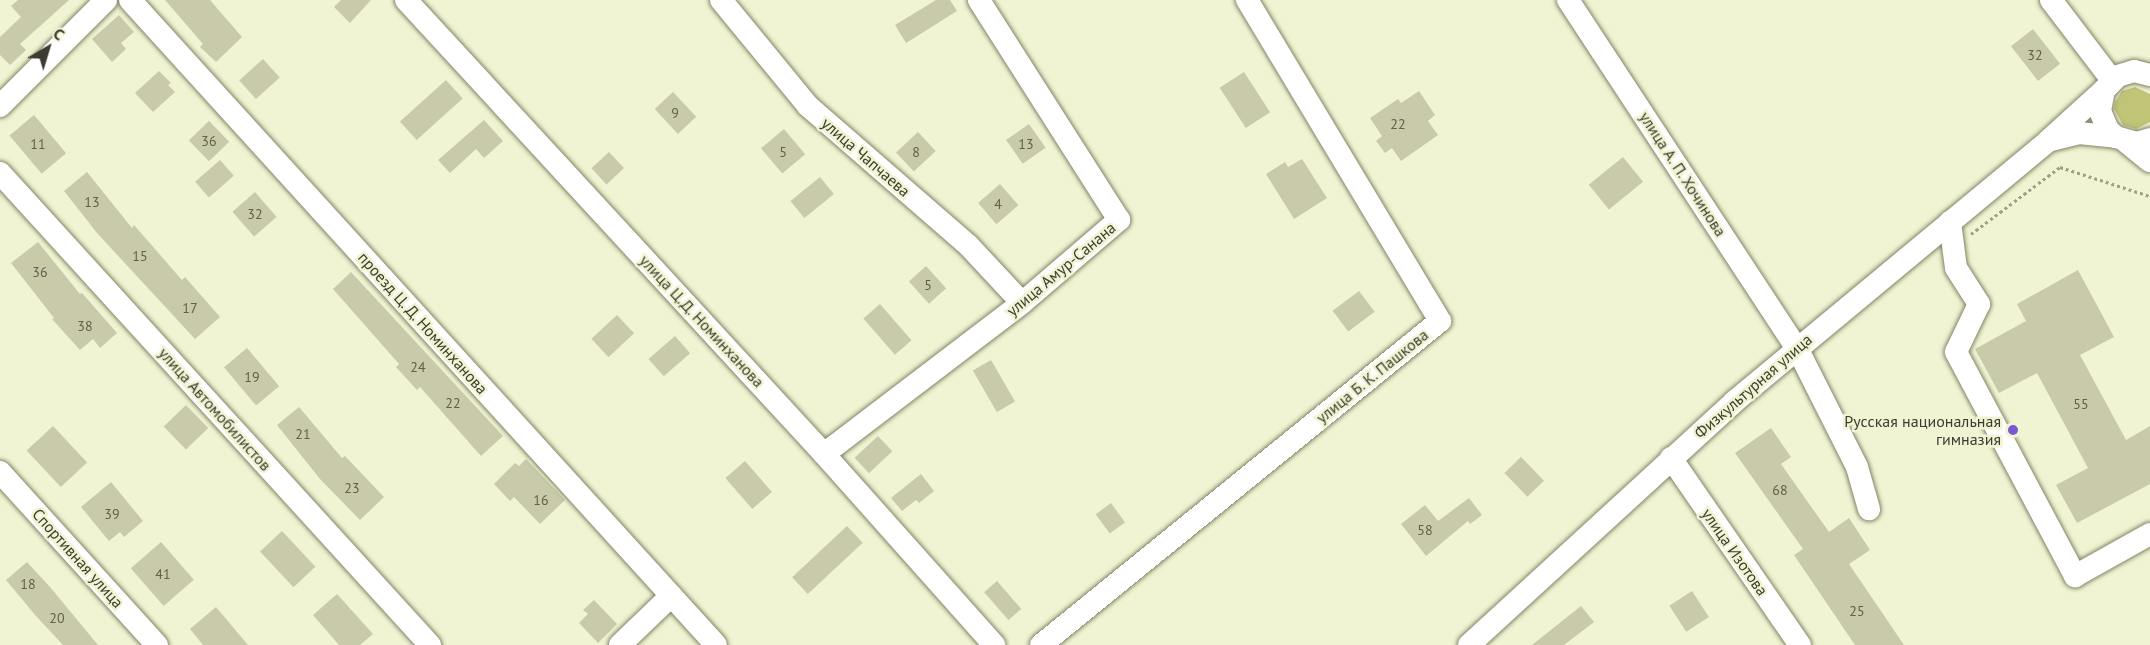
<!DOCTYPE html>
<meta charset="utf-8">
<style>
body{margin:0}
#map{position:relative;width:2150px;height:645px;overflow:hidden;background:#f1f4d3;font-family:"PT Sans",sans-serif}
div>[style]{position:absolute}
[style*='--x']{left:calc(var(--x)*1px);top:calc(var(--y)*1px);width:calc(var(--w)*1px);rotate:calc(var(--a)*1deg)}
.green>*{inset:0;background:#c0c476}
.building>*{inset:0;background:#c8caaa;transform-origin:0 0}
.path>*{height:3px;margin-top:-1.5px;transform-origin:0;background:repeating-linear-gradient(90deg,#9ea088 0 3px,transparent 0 6px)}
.roads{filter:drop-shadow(0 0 2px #828466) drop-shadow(0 0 2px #828466)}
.minor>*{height:22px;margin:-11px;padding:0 11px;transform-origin:11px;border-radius:11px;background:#fff}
.dots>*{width:16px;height:16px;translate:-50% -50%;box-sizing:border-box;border:3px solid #f1f4d3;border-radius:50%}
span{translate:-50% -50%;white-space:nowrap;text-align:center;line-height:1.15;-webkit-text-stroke:5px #f1f4d3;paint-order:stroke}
.number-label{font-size:14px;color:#5f604e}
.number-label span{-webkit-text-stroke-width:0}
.street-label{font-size:16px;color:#3c3d30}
.poi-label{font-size:16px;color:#3c3d30}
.right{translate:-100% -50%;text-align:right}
.north{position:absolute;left:18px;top:18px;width:60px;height:60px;-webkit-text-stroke:4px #f1f4d3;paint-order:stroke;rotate:38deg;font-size:16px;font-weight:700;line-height:24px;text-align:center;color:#3c3d30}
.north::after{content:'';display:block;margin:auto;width:21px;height:27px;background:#3c3d30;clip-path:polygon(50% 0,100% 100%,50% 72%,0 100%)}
</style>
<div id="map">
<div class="green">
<i style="clip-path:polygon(2135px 87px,2150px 94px,2150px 122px,2136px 129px,2123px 125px,2114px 109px,2115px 102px,2122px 91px)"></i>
</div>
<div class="building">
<i style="clip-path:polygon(18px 0,69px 0,20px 44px,26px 50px,10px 65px,0 55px,0 37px,21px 17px,11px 6px)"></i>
<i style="clip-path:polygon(165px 0,210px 0,242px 37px,216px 62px,200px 47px,203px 44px)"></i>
<i style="clip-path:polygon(341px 0,371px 0,350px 23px,334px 7px)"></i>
<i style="clip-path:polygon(936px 0,950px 0,957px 11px,906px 43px,895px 25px)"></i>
<i style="clip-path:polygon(119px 15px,134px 32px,121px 43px,126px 49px,112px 62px,92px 39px)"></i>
<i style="left:2033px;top:29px;width:44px;height:28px;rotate:52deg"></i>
<i style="left:263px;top:59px;width:25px;height:32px;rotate:48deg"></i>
<i style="clip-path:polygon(159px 71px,171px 83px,168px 85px,175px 92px,153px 112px,135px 93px)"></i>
<i style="left:1244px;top:72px;width:48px;height:29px;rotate:57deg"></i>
<i style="left:446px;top:80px;width:25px;height:62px;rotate:48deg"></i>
<i style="clip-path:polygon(1419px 91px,1435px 115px,1428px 121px,1438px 135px,1401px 161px,1392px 148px,1385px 153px,1376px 141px,1382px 136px,1370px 118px,1398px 99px,1401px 103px)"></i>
<i style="left:673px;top:92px;width:34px;height:25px;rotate:47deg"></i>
<i style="left:34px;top:115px;width:50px;height:32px;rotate:50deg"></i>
<i style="clip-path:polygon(484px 120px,503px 141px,484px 158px,476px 149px,450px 173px,438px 160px)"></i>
<i style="left:209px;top:121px;width:29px;height:28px;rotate:46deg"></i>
<i style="left:1029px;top:124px;width:29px;height:28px;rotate:55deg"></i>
<i style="left:784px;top:129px;width:33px;height:30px;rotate:50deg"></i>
<i style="left:918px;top:132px;width:26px;height:30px;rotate:47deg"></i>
<i style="left:609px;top:152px;width:22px;height:24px;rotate:47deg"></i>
<i style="left:1623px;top:157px;width:32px;height:44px;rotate:51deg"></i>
<i style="clip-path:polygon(1302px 159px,1327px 198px,1294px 219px,1266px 174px,1285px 162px,1288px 167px)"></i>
<i style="left:220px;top:160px;width:21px;height:33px;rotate:49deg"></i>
<i style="clip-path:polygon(87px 172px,132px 228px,134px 225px,182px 280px,185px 277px,220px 317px,195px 339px,97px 233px,64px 191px)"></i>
<i style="left:820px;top:177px;width:22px;height:38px;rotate:51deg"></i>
<i style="left:1000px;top:184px;width:28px;height:29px;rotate:49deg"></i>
<i style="left:255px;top:192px;width:33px;height:30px;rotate:49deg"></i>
<i style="clip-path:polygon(38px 242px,80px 294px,82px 293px,117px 333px,100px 348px,93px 339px,80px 350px,52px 319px,54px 318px,11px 263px)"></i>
<i style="left:926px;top:266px;width:30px;height:23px;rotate:48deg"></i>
<i style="clip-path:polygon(2078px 270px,2114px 337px,2080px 355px,2126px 440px,2150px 426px,2150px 484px,2077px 523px,2056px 485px,2088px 468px,2037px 373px,1999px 393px,1975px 349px,2026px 321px,2017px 304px)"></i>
<i style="clip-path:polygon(351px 272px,503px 436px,481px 456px,420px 387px,417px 390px,396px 367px,399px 364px,333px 289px)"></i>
<i style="left:1359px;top:291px;width:26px;height:33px;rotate:53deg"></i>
<i style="left:880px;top:304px;width:48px;height:22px;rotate:49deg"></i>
<i style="left:617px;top:315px;width:25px;height:35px;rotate:47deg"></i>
<i style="left:675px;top:336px;width:23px;height:35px;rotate:49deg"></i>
<i style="left:247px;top:348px;width:50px;height:30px;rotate:50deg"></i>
<i style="left:991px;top:360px;width:48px;height:21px;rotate:60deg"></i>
<i style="left:186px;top:405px;width:32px;height:31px;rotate:46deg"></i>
<i style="clip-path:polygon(299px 407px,342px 458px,345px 456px,384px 497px,360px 520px,320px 479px,277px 425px)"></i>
<i style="left:53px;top:426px;width:50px;height:36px;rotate:47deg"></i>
<i style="clip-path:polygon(1771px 428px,1791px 457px,1781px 464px,1829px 532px,1849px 518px,1870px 550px,1849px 564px,1904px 645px,1855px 645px,1794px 555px,1803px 549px,1735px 453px)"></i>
<i style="left:878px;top:436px;width:21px;height:32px;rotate:47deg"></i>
<i style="left:1521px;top:457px;width:33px;height:23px;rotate:46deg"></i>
<i style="clip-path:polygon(526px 459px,565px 500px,540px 524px,514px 497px,510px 501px,494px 484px,515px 463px,519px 466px)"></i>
<i style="left:745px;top:461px;width:41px;height:26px;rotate:49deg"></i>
<i style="clip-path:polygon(921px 474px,934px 491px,919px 503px,916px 500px,902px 511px,891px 498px)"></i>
<i style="clip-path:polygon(111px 482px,143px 521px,124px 537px,120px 532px,109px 541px,81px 507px)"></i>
<i style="clip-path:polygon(1469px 498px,1482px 515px,1470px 524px,1468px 521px,1426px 556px,1401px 524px,1425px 505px,1438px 521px)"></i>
<i style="left:1111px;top:503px;width:24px;height:19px;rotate:54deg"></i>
<i style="left:847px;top:526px;width:23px;height:75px;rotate:47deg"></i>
<i style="left:282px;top:531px;width:49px;height:30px;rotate:47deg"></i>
<i style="left:161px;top:542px;width:50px;height:40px;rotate:49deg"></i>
<i style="clip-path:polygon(27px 562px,50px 587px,98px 645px,63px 645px,36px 616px,6px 580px)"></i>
<i style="left:997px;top:581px;width:37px;height:17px;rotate:49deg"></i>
<i style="left:1692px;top:591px;width:31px;height:27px;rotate:57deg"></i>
<i style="clip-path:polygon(337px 594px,373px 634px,360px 645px,339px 645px,313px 615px)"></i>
<i style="clip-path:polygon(594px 600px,617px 624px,598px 643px,579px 623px,588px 614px,583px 610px)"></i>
<i style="clip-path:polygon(1581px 606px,1594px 622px,1564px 645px,1532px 645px)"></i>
<i style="clip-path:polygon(216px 607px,248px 645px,203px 645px,190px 629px)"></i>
</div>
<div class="path">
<i style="--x:1971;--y:234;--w:111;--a:-37"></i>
<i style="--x:2060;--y:167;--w:95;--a:17.9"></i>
</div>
<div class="roads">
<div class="minor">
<i style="--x:130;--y:0;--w:871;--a:47.74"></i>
<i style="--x:406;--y:0;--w:617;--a:47.36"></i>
<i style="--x:824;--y:454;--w:256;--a:48.3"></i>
<i style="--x:721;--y:0;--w:137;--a:50.6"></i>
<i style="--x:808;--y:106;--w:212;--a:41"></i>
<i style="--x:968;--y:245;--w:79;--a:47"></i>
<i style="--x:1568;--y:0;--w:417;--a:56.7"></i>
<i style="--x:1797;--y:348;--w:133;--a:63.2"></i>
<i style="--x:1857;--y:467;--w:44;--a:74.1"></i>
<i style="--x:2051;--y:0;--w:101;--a:52.7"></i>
<i style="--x:2150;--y:75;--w:16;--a:-166"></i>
<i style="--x:2134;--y:71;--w:17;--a:163"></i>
<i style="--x:2118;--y:76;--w:20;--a:135"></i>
<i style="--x:2104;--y:90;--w:21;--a:101"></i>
<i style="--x:2100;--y:111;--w:21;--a:67"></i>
<i style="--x:2108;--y:130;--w:11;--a:41"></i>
<i style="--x:2116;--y:137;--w:22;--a:16"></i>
<i style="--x:2137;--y:143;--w:14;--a:-17"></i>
<i style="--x:0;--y:106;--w:150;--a:-45"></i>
<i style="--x:2051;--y:140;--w:29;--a:-14"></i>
<i style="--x:2079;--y:133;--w:37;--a:6"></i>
<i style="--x:2125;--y:141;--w:32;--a:39"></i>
<i style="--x:0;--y:173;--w:639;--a:47.67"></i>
<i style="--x:1950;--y:222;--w:46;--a:82.6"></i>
<i style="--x:1956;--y:268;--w:43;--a:57.4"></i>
<i style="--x:1979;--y:304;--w:53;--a:115.6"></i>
<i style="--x:1956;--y:352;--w:254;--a:62"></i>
<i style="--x:2075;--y:576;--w:86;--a:-29.2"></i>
<i style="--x:824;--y:454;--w:249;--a:-37.3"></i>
<i style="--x:1022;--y:303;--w:128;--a:-40.6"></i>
<i style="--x:1119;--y:220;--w:261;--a:-122.5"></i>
<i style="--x:1671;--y:458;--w:227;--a:55.4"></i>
<i style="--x:0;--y:472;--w:234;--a:47.8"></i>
<i style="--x:620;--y:645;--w:71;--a:-43.9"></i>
<i style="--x:1041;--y:645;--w:514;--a:-39.08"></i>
<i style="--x:1440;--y:321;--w:375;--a:-121"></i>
<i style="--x:1469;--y:645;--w:361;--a:-42.5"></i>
<i style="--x:1735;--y:401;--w:408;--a:-39.7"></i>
<i style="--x:2049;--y:140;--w:74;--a:-42.3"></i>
</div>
</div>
<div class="dots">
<i style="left:2013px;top:430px;background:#7b57d1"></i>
</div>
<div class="number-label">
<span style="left:2035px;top:55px">32</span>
<span style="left:675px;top:113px">9</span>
<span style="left:1398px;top:124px">22</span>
<span style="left:209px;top:141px">36</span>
<span style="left:38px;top:144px">11</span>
<span style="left:1026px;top:144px">13</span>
<span style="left:783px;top:152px">5</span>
<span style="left:916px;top:152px">8</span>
<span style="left:92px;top:202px">13</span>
<span style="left:998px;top:204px">4</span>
<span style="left:255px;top:214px">32</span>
<span style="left:140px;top:256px">15</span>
<span style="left:40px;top:272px">36</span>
<span style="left:928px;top:285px">5</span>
<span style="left:190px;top:308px">17</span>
<span style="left:85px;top:326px">38</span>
<span style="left:418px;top:367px">24</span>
<span style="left:252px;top:377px">19</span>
<span style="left:453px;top:403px">22</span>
<span style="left:2081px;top:404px">55</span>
<span style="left:303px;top:434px">21</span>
<span style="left:352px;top:488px">23</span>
<span style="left:1780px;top:490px">68</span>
<span style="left:541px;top:500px">16</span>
<span style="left:112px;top:514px">39</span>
<span style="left:1425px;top:530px">58</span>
<span style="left:163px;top:574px">41</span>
<span style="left:28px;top:584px">18</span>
<span style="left:1857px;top:611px">25</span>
<span style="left:57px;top:618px">20</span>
</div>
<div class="street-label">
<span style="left:866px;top:157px;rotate:41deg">улица Чапчаева</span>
<span style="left:1683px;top:174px;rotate:57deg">улица А. П. Хочинова</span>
<span style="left:1061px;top:269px;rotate:-40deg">улица Амур-Санана</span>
<span style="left:702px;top:321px;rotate:47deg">улица Ц.Д. Номинханова</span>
<span style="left:423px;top:323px;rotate:48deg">проезд Ц. Д. Номинханова</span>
<span style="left:1372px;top:376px;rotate:-39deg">улица Б. К. Пашкова</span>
<span style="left:1753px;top:386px;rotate:-41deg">Физкультурная улица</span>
<span style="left:215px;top:409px;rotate:48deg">улица Автомобилистов</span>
<span style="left:1735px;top:552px;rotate:55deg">улица Изотова</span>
<span style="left:78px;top:558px;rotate:48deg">Спортивная улица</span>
</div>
<div class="poi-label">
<span class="right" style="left:2001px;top:430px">Русская национальная<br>гимназия</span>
</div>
<div class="north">С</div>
</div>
